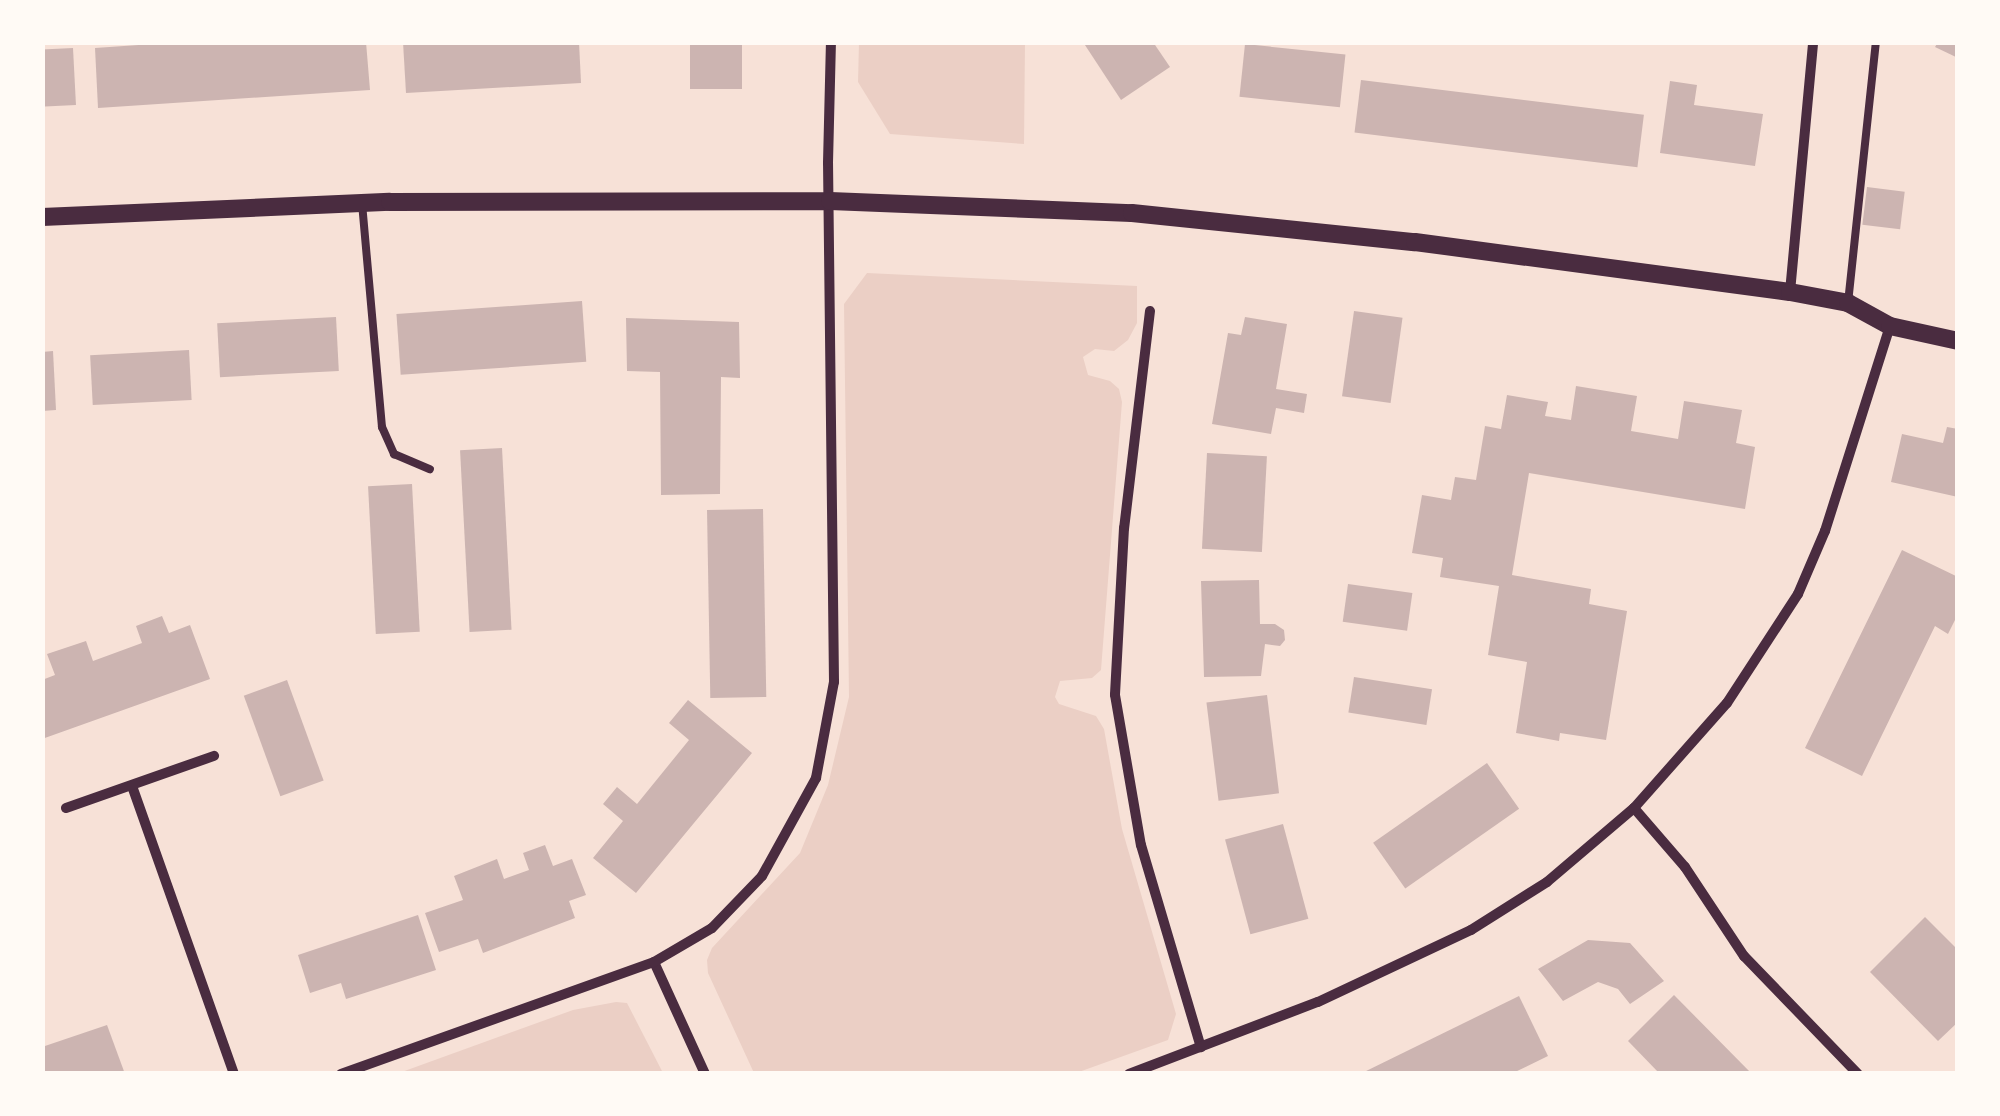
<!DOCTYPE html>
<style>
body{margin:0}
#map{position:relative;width:2000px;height:1116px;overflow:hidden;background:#f7e1d7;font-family:Commissioner,sans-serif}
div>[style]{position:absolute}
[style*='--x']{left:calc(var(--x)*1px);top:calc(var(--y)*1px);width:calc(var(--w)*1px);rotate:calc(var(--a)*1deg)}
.green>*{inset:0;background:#ebcfc5}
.building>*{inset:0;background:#ccb4b1;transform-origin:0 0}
.service>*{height:8px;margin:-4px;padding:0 4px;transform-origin:4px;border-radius:4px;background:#4a2c40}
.minor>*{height:10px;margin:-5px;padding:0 5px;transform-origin:5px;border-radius:5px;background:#4a2c40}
.tertiary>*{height:18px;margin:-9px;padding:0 9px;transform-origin:9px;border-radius:9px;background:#4a2c40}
span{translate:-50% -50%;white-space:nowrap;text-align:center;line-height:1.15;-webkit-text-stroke:10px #fffaf5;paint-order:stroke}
.frame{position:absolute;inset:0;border:45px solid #fffaf5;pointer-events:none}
</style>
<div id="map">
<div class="green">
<i style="clip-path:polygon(859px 43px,1025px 43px,1024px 144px,890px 134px,858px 82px)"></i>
<i style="clip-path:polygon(867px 273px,1137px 286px,1137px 323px,1128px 340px,1114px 351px,1095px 349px,1083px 357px,1088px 375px,1110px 381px,1119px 389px,1122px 402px,1101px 670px,1092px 678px,1060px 681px,1055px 697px,1059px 704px,1096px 716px,1104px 729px,1122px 829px,1176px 1014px,1168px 1040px,1076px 1073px,754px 1073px,708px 973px,707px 960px,712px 948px,800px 853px,828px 785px,849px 697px,844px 304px)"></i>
<i style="clip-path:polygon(616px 1002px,627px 1003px,663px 1073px,399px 1073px,573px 1010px)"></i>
</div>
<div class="building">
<i style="clip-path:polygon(182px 42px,366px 42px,370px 90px,98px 108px,95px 48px)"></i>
<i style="clip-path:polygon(403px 42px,579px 42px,581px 83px,406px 93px)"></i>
<i style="left:690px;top:42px;width:52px;height:47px"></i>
<i style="clip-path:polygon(1083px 42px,1153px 42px,1170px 67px,1121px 100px)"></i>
<i style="clip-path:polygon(1938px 42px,1958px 42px,1958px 58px,1935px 47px)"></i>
<i style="left:1245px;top:44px;width:101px;height:53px;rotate:6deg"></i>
<i style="left:73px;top:48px;width:57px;height:31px;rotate:87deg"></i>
<i style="left:1361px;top:80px;width:285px;height:53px;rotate:7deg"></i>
<i style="clip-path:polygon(1670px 81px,1697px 85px,1694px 105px,1763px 114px,1755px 166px,1660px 153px)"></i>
<i style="left:1867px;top:187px;width:38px;height:38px;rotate:7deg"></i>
<i style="left:582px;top:301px;width:61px;height:186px;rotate:86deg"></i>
<i style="left:1354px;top:311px;width:49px;height:86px;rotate:8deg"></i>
<i style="left:336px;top:317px;width:54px;height:119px;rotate:87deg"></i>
<i style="clip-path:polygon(1245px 317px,1287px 324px,1276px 389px,1307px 394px,1304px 413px,1276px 408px,1271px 434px,1212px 424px,1228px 333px,1241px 335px)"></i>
<i style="clip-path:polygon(626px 318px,739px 322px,740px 378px,721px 377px,720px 494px,661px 495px,660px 372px,627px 371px)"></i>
<i style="left:189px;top:350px;width:50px;height:99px;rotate:87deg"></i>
<i style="clip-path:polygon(53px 351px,56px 410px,42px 411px,42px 352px)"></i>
<i style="clip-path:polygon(1576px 386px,1637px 396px,1631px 431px,1678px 439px,1684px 401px,1742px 410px,1736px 443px,1755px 447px,1745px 509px,1529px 473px,1512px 575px,1591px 589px,1589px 604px,1627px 611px,1606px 740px,1560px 733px,1559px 741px,1516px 733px,1527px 662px,1488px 655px,1499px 586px,1440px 577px,1443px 558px,1412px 553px,1422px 495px,1451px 500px,1455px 477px,1476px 480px,1485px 426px,1501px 429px,1507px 395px,1548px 402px,1545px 416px,1571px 420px)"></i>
<i style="clip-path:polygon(1947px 427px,1958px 429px,1958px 497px,1891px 482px,1902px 434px,1943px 443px)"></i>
<i style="left:502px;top:448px;width:182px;height:42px;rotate:87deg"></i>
<i style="left:1207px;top:453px;width:60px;height:96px;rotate:3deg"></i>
<i style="left:412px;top:484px;width:148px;height:44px;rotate:87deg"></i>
<i style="left:763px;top:509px;width:188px;height:56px;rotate:89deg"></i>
<i style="clip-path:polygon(1902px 550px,1958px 577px,1958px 614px,1948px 634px,1935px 626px,1862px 776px,1805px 748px)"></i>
<i style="clip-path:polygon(1259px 580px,1260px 624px,1275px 624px,1284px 630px,1285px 640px,1280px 646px,1265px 644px,1261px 676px,1204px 677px,1201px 581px)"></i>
<i style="left:1348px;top:584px;width:65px;height:38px;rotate:8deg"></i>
<i style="clip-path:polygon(162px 616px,169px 633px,190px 625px,210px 679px,42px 739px,42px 680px,55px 675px,47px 654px,86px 641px,93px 661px,142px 643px,136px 626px)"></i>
<i style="left:1354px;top:677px;width:79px;height:36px;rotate:9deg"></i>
<i style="left:287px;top:680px;width:107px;height:46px;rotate:70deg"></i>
<i style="left:1267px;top:695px;width:99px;height:61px;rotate:83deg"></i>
<i style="clip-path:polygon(688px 700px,752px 753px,636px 893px,593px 858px,623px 821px,603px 804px,617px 787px,637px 804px,689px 740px,669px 723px)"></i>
<i style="left:1487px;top:763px;width:56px;height:139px;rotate:55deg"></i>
<i style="left:1283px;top:824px;width:98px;height:60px;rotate:75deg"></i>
<i style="clip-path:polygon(545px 845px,553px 866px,572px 859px,586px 895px,569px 901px,575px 918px,483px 953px,478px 939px,439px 952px,425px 913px,463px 900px,454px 876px,497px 859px,504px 879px,529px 870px,523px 853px)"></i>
<i style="clip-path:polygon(418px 915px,436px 970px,346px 999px,341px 983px,310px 993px,298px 955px)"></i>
<i style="clip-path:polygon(1925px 917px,1958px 950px,1958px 1022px,1938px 1041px,1870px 972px)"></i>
<i style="clip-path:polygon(1588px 940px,1630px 943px,1664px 981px,1630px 1004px,1618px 989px,1598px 982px,1563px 1001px,1538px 969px)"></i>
<i style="clip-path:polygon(1674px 995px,1752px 1074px,1660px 1074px,1628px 1041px)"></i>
<i style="clip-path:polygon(1519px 996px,1548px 1056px,1511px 1074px,1360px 1074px)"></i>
<i style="clip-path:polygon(107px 1025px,125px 1074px,42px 1074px,42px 1047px)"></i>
</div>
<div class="service">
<i style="--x:362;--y:203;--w:225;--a:84.9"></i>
<i style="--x:382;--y:427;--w:30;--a:66"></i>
<i style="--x:394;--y:454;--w:39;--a:23"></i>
<i style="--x:1848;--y:303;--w:262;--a:-83.9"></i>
</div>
<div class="minor">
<i style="--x:1790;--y:292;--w:251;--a:-84.7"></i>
<i style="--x:1150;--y:311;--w:219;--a:96.8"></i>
<i style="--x:1124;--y:528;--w:167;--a:93.1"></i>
<i style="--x:1115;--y:695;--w:152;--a:80.2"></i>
<i style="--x:1141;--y:845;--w:211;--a:73.5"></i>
<i style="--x:132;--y:786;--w:306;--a:70.5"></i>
<i style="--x:66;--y:808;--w:157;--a:-19.4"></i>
<i style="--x:1634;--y:808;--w:78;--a:49.2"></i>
<i style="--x:1685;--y:867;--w:107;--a:56.5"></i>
<i style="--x:1744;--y:956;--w:164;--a:46"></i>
<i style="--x:654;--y:962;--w:123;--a:65.5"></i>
<i style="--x:341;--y:1074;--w:332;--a:-19.7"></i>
<i style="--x:654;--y:962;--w:67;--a:-30.4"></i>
<i style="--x:712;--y:928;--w:72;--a:-46.1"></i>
<i style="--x:762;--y:876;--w:112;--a:-61.1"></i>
<i style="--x:816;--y:778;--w:98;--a:-79.4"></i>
<i style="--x:834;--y:682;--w:519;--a:-90.66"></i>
<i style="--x:828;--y:163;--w:121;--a:-88.6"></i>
<i style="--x:1129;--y:1074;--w:202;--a:-20.9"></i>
<i style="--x:1318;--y:1002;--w:169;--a:-25.2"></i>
<i style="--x:1471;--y:930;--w:90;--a:-32.3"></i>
<i style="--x:1547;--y:882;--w:114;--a:-40.4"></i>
<i style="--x:1634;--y:808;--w:140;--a:-48.5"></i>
<i style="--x:1727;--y:703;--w:130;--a:-56.9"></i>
<i style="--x:1798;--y:594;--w:69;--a:-66.8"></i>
<i style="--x:1825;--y:531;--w:215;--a:-72.4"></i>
</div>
<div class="tertiary">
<i style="--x:42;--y:217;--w:348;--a:-2.5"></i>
<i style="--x:390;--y:202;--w:440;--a:-0.1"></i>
<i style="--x:830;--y:201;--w:302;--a:2.3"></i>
<i style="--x:1132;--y:213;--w:284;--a:5.9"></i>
<i style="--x:1415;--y:242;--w:378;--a:7.6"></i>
<i style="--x:1790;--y:292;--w:59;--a:10.7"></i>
<i style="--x:1848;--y:303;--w:48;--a:28.7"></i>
<i style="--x:1890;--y:326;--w:70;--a:12.4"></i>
</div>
<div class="frame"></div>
</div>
